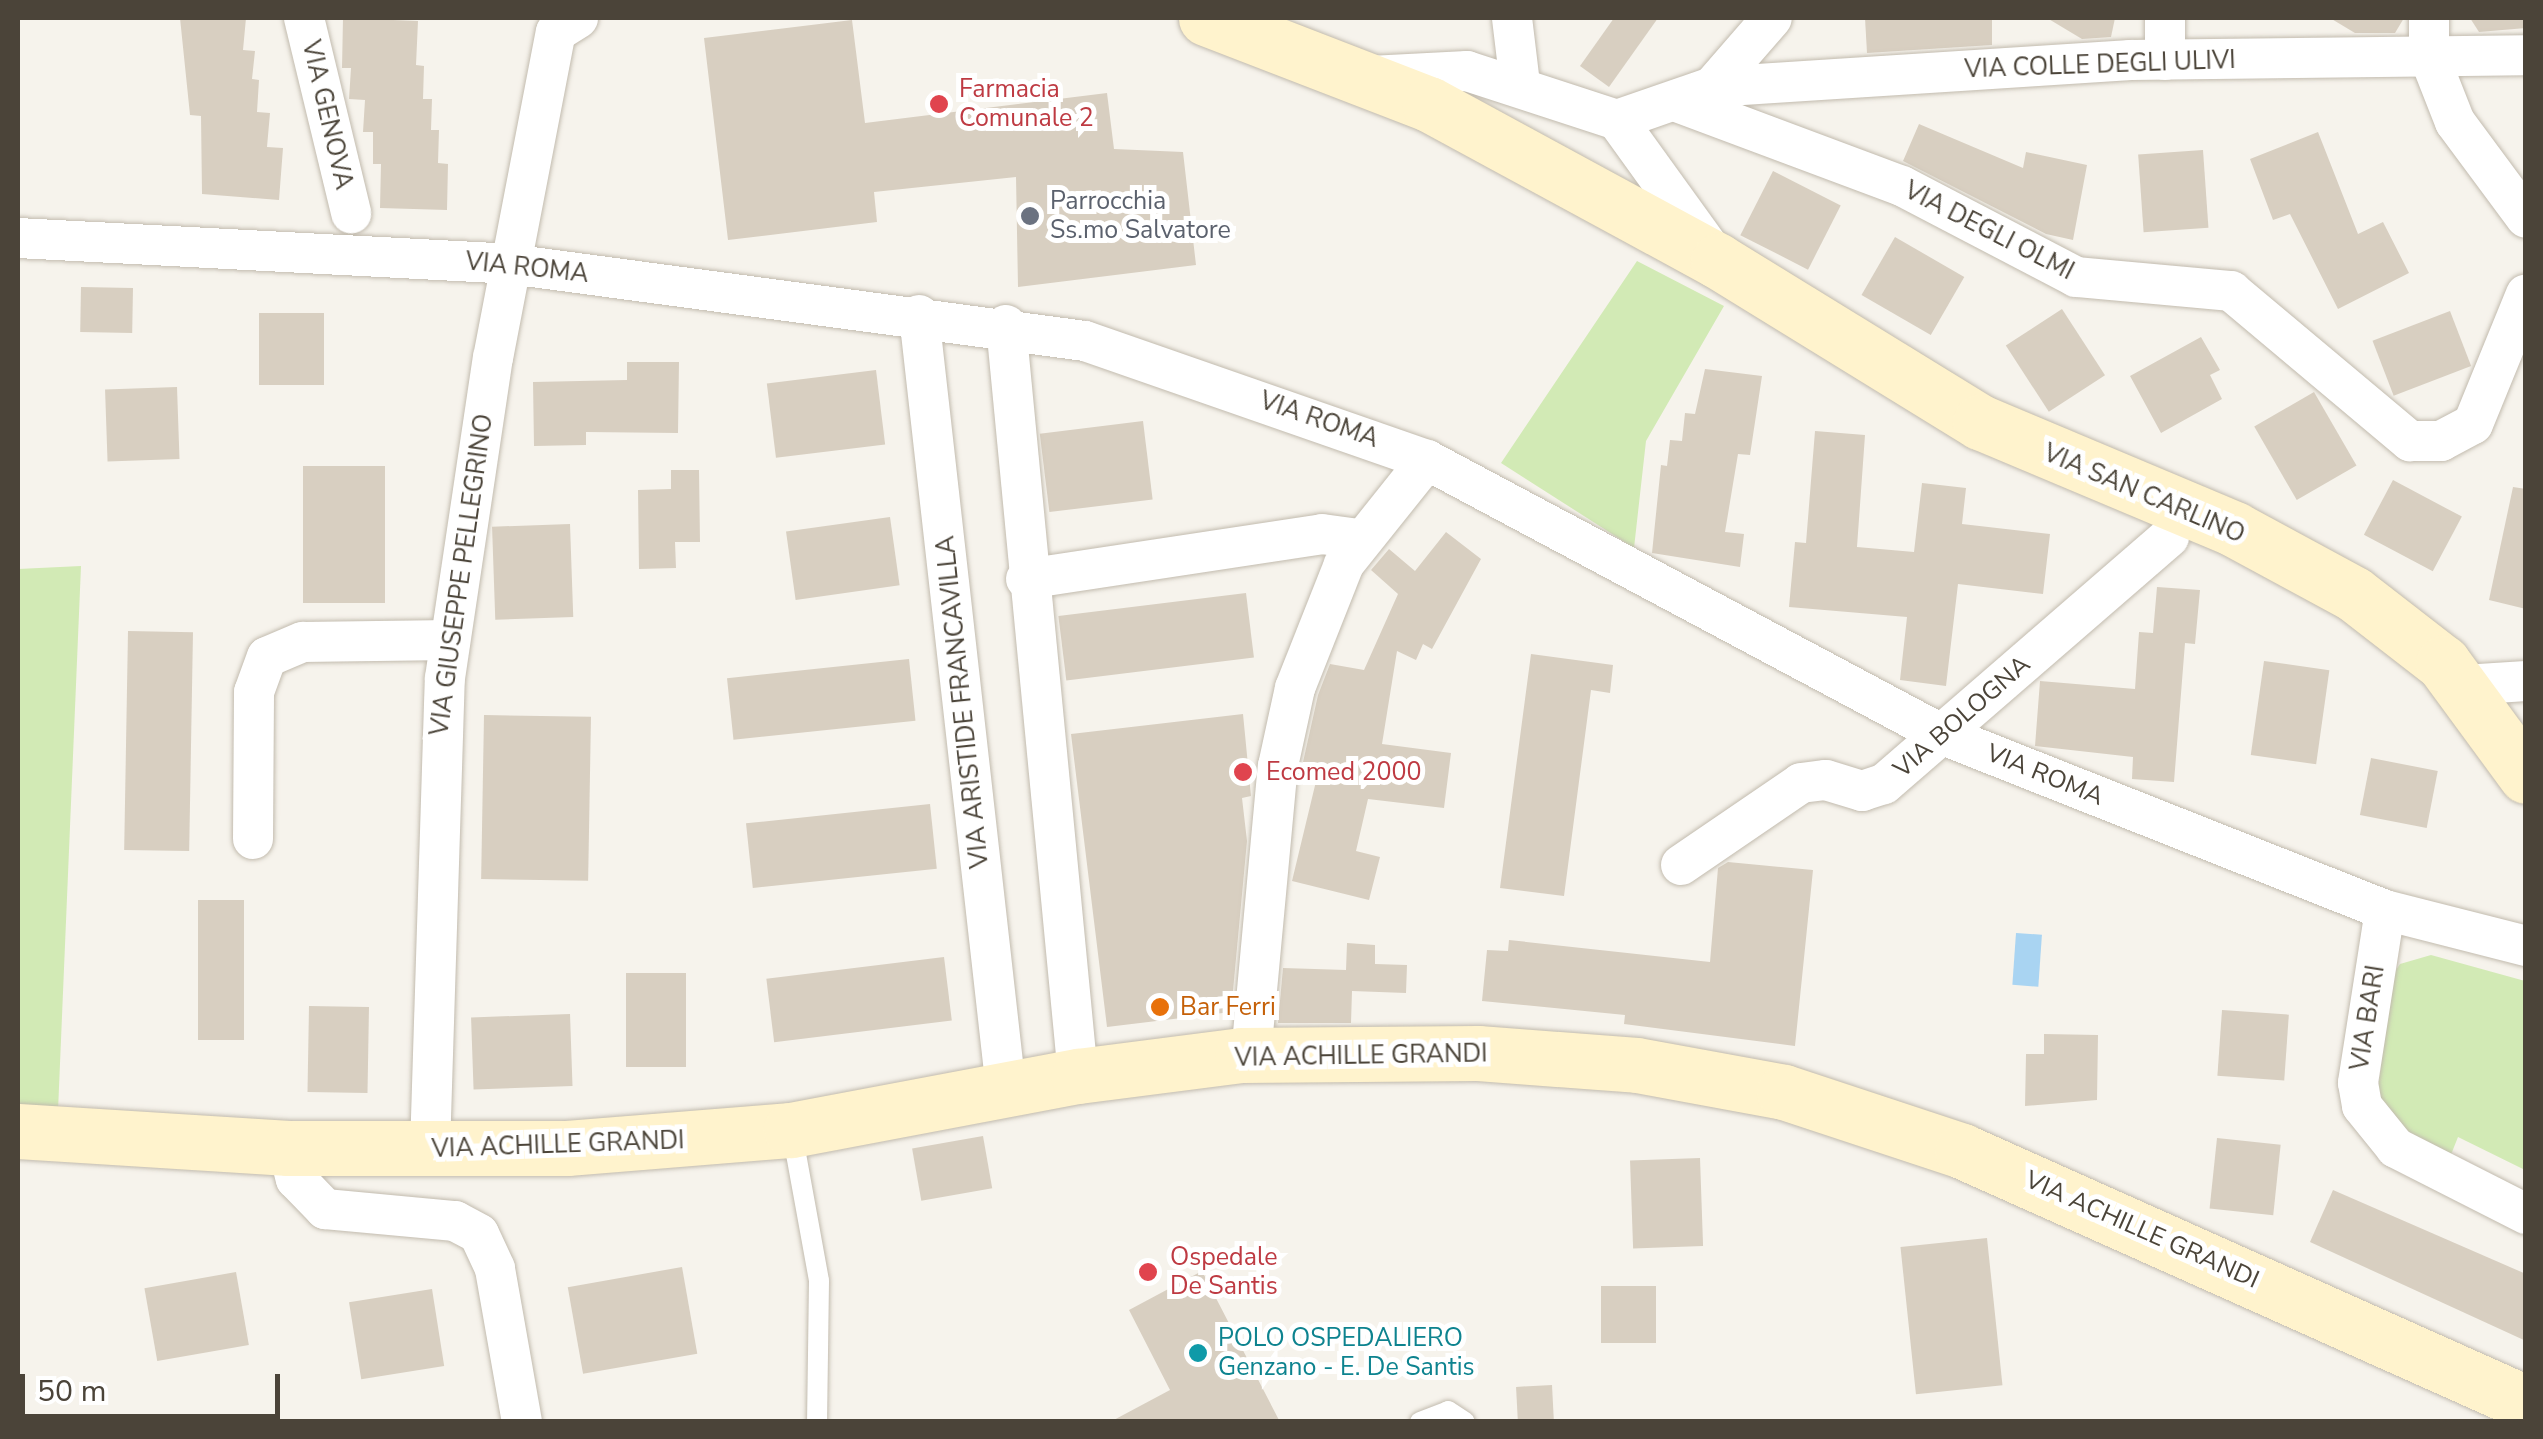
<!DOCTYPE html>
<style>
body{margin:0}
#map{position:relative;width:2543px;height:1439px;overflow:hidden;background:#f6f3ec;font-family:"Nunito Sans",sans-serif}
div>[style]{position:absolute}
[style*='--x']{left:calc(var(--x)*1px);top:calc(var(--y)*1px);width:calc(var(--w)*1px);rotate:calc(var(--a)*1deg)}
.green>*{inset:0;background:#d2eab5}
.water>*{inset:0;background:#a9d4f2;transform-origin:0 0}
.building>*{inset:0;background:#d8cfc1;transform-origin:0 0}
.roads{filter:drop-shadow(0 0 2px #c2bbae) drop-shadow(0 0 2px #c2bbae)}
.lane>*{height:20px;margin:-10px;padding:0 10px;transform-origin:10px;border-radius:10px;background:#fff}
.street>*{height:40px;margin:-20px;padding:0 20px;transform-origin:20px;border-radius:20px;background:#fff}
.secondary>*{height:55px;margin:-27.5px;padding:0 27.5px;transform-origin:27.5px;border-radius:27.5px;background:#fff3cd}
.dots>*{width:28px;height:28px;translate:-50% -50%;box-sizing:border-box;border:5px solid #fff;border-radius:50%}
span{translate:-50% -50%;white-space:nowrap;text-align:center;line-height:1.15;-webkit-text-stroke:10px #fff;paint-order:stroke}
.street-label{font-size:25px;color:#4b4439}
.health-label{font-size:25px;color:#be3a42}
.left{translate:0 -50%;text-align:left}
.worship-label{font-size:25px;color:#5b616d}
.food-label{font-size:25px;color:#c56008}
.culture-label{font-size:25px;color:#0d838f}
.frame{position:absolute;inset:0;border:20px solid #4b4439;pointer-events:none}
.scale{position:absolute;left:20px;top:1374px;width:260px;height:45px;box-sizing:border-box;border:5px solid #4b4439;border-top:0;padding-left:12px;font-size:30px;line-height:35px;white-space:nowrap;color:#4b4439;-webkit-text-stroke:8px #fff;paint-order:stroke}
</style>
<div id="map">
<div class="green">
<i style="clip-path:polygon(1637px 261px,1724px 306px,1646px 441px,1634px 548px,1501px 463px)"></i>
<i style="clip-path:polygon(81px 566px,58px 1111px,18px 1108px,18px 569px)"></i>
<i style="clip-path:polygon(2431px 955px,2525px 981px,2525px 1170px,2458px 1137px,2450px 1157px,2403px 1138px,2387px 1119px,2378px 1090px,2392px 976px,2400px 964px)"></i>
</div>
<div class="water">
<i style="left:2016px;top:933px;width:26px;height:52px;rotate:4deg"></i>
</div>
<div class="building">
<i style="clip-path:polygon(180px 18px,246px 18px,243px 50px,255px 51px,252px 79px,259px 80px,257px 112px,270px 113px,267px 147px,283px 148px,279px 200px,202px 194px,201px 116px,190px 115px)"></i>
<i style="clip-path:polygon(343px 18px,418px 21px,416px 65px,424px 66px,423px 99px,432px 99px,431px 130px,439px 130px,438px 163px,448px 164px,447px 210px,380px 208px,381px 164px,373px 164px,373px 132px,363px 132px,365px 100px,349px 99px,351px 68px,342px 68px)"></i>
<i style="clip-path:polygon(1614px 18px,1658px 18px,1609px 87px,1580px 66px)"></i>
<i style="clip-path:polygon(1865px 18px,1992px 18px,1992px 45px,1867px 53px)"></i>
<i style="clip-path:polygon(2047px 18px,2115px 18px,2111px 37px,2082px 39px)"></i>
<i style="clip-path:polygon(2330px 18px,2404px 18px,2395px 33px,2355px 33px)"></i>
<i style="clip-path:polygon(2470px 18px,2526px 18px,2526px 28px,2479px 32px)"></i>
<i style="clip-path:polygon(852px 20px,865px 123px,1107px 93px,1114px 149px,1183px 152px,1196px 265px,1018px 287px,1016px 177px,874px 192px,877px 222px,728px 240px,704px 38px)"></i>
<i style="clip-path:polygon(1919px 124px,2023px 168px,2026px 152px,2087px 165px,2073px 240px,2046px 234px,1903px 161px)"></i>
<i style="clip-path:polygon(2318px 132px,2358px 234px,2383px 222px,2409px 273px,2338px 309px,2290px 214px,2273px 220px,2250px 159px)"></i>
<i style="left:2203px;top:150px;width:78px;height:65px;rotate:86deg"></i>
<i style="left:1773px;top:171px;width:76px;height:72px;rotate:27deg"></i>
<i style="left:1895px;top:237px;width:80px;height:67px;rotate:30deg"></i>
<i style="left:81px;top:287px;width:52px;height:45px;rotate:1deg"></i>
<i style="left:2062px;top:309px;width:79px;height:67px;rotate:57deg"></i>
<i style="left:2450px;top:311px;width:59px;height:83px;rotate:69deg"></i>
<i style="left:324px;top:313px;width:72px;height:65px;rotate:90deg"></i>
<i style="clip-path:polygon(2201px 337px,2220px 370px,2210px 375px,2222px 399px,2161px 433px,2130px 376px)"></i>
<i style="clip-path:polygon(627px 362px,679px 362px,678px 433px,586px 432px,586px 445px,534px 446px,533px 382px,627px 380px)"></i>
<i style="clip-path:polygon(1705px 369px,1762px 376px,1750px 455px,1738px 454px,1725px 532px,1744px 534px,1740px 567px,1652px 553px,1661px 465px,1667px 466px,1670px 440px,1682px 441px,1685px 413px,1695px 414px)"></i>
<i style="left:876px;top:370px;width:75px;height:110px;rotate:83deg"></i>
<i style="left:177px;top:387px;width:72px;height:72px;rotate:88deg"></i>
<i style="left:2314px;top:392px;width:85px;height:69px;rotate:60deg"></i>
<i style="left:1143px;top:421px;width:79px;height:104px;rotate:83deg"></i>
<i style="clip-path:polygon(1815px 431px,1865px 435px,1857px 547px,1914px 552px,1922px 483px,1966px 488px,1962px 524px,2050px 534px,2043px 594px,1958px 584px,1946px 686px,1900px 680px,1907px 617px,1789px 607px,1795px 542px,1806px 543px)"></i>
<i style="left:303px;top:466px;width:82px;height:137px"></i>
<i style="clip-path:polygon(671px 470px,699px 470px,700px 542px,675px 542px,676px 568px,639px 569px,638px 490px,671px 489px)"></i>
<i style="left:2393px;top:480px;width:78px;height:62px;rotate:28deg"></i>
<i style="clip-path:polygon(2513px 487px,2526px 489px,2526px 609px,2489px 600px)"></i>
<i style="left:890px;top:517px;width:69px;height:105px;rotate:82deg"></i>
<i style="left:570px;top:524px;width:93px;height:78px;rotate:88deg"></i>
<i style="clip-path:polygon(1446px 532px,1481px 559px,1432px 649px,1423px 644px,1416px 660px,1397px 651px,1382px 744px,1451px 753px,1444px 808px,1368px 799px,1356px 851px,1380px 857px,1369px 900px,1292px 881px,1318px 773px,1301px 771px,1318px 695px,1330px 664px,1364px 670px,1398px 594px,1371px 570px,1389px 549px,1415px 571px)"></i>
<i style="clip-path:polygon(2157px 587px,2200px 590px,2195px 644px,2185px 643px,2174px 782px,2132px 779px,2133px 757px,2035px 746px,2040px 681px,2135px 689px,2139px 632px,2153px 633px)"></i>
<i style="left:1246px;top:593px;width:65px;height:189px;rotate:83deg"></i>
<i style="left:128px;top:631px;width:65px;height:219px;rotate:1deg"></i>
<i style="clip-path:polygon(1531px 654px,1613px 665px,1610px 693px,1591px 690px,1564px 896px,1500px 888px)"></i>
<i style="left:909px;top:659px;width:62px;height:183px;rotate:84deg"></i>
<i style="left:2264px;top:661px;width:66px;height:95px;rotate:8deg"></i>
<i style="clip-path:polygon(1243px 714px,1251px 796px,1242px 798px,1247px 841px,1231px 1012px,1107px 1027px,1071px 734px)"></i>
<i style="left:484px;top:715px;width:107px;height:164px;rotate:1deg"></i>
<i style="left:2371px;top:758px;width:68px;height:58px;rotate:11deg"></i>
<i style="left:930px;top:804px;width:65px;height:185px;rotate:84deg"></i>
<i style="clip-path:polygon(1728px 862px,1813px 870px,1795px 1046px,1624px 1024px,1625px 1015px,1482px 1001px,1487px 950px,1508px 951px,1509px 940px,1710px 962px,1718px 868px)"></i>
<i style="left:198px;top:900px;width:46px;height:140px"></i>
<i style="clip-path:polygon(1347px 943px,1375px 945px,1375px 964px,1407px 965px,1406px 993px,1352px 991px,1351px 1023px,1278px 1023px,1283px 968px,1346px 970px)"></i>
<i style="left:944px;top:957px;width:64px;height:179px;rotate:83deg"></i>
<i style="left:686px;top:973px;width:94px;height:60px;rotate:90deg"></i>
<i style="left:309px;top:1006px;width:60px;height:86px;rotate:1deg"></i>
<i style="left:2222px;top:1010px;width:67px;height:66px;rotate:4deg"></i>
<i style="left:570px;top:1014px;width:72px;height:99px;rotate:88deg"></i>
<i style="clip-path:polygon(2044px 1034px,2098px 1035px,2097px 1100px,2025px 1106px,2026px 1054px,2044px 1054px)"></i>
<i style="left:983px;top:1136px;width:53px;height:72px;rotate:80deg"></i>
<i style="left:2217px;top:1138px;width:64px;height:71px;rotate:6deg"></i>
<i style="left:1700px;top:1158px;width:88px;height:70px;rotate:88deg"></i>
<i style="clip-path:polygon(2333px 1190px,2526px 1274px,2526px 1341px,2310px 1242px)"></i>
<i style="left:1987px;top:1238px;width:148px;height:87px;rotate:84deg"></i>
<i style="left:682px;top:1267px;width:88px;height:116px;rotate:80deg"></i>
<i style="clip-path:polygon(1202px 1271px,1280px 1422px,1110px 1422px,1170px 1390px,1129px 1310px)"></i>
<i style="left:236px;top:1272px;width:74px;height:93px;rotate:80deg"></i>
<i style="left:1656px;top:1286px;width:57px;height:55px;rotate:90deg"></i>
<i style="left:432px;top:1289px;width:78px;height:84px;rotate:81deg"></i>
<i style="left:1552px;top:1385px;width:37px;height:36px;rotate:87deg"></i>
</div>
<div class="roads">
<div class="lane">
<i style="--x:792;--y:1132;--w:151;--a:79.7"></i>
<i style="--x:819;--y:1281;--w:141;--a:90.8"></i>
<i style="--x:1420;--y:1422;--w:30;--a:-21"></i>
<i style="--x:1448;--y:1411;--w:20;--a:33"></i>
</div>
<div class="street">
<i style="--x:304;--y:18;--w:201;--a:76.4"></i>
<i style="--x:1512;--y:18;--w:66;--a:83.1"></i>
<i style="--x:2429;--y:18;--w:38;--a:90"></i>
<i style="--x:2429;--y:56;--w:71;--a:68.5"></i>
<i style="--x:2455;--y:122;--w:119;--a:53.5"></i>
<i style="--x:2165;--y:60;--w:42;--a:-90"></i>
<i style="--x:1370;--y:76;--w:97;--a:-3"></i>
<i style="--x:1467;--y:71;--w:158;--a:18.1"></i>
<i style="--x:1617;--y:120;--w:101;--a:-19.2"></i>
<i style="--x:1712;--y:87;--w:419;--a:-3.7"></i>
<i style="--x:2130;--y:60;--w:396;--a:-0.7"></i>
<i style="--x:1712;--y:87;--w:91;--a:-49"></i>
<i style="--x:1677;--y:102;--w:240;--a:20.5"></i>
<i style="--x:1902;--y:186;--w:196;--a:27.6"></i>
<i style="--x:2076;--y:277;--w:156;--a:5.2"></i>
<i style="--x:2231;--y:291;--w:234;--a:40"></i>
<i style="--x:2410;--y:441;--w:31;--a:0"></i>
<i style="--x:2441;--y:441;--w:36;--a:-28"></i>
<i style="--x:2473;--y:424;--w:140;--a:-67.8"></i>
<i style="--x:1617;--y:120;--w:164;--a:54.2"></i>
<i style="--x:18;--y:238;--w:493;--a:3"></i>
<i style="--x:510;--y:264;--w:580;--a:7.63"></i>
<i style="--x:1085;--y:341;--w:362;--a:19.2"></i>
<i style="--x:1427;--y:460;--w:585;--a:28.06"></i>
<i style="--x:1943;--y:735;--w:475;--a:21.6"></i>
<i style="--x:2385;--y:910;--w:146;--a:14.3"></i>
<i style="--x:919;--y:315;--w:780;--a:83.59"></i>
<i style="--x:1006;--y:325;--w:754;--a:84.52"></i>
<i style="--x:1026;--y:579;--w:299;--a:-8.6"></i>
<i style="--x:1322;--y:534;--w:37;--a:8"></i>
<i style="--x:2464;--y:685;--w:62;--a:-3.7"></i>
<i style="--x:253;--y:839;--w:147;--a:-89.6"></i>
<i style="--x:254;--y:692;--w:37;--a:-70"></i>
<i style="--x:267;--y:657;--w:39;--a:-23"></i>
<i style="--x:303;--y:642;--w:147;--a:-0.8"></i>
<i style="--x:1681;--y:865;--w:145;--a:-34.3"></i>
<i style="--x:1801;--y:783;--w:25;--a:-7"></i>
<i style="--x:1826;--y:780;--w:38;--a:17"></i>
<i style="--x:1862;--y:791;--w:23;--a:-18"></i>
<i style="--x:1884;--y:784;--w:377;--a:-40.9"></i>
<i style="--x:2385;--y:910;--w:175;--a:98.9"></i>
<i style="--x:2358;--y:1083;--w:23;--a:80"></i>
<i style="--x:2362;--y:1106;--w:54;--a:51"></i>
<i style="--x:2396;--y:1148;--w:146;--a:26.9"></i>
<i style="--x:1251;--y:1055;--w:290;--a:-84.7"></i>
<i style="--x:1278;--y:766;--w:80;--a:-77.7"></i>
<i style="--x:1295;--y:688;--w:133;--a:-68.4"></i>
<i style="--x:1344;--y:564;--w:133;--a:-51.4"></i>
<i style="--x:288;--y:1148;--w:32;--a:76"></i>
<i style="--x:296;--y:1179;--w:42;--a:46"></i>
<i style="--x:325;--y:1209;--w:131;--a:5.3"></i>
<i style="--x:455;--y:1221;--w:27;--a:28"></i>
<i style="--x:479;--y:1234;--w:38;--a:65"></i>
<i style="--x:495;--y:1269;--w:155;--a:80"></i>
<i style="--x:430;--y:1150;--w:472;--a:-88.2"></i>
<i style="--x:445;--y:678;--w:324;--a:-81.5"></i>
<i style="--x:493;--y:358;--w:332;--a:-79.1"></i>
<i style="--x:556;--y:32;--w:26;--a:-32"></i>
</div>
<div class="secondary">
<i style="--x:1206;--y:18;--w:239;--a:21.1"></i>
<i style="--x:1429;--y:104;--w:329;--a:28.5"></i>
<i style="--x:1718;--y:261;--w:308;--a:31.6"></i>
<i style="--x:1980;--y:422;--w:276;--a:22.8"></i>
<i style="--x:2234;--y:529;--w:136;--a:28.4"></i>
<i style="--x:2354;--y:594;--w:113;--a:37.8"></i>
<i style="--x:2443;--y:663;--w:140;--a:53.7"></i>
<i style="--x:18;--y:1131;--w:271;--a:3.6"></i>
<i style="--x:288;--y:1148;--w:279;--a:0"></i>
<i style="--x:567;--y:1148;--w:225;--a:-4.6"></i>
<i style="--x:791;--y:1130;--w:292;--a:-10.7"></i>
<i style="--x:1078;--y:1076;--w:165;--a:-7.3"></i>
<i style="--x:1242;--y:1055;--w:236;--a:-0.5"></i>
<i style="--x:1478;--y:1053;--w:159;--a:4.3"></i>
<i style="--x:1637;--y:1065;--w:149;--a:10.4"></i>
<i style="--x:1784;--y:1092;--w:188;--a:18.3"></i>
<i style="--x:1962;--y:1151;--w:618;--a:24.08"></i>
</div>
</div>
<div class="dots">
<i style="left:939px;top:104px;background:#e0444e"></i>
<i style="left:1030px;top:216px;background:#6b7280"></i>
<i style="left:1243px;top:772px;background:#e0444e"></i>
<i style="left:1160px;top:1007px;background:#e8710a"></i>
<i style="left:1148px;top:1272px;background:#e0444e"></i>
<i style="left:1198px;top:1353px;background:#0f9aa8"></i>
</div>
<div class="street-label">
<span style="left:2100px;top:65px;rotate:-2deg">VIA COLLE DEGLI ULIVI</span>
<span style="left:327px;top:115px;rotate:77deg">VIA GENOVA</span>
<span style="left:1989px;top:231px;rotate:27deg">VIA DEGLI OLMI</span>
<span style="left:527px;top:268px;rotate:6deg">VIA ROMA</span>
<span style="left:1319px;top:420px;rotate:19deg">VIA ROMA</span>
<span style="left:2144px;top:494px;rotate:23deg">VIA SAN CARLINO</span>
<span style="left:462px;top:575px;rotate:-82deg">VIA GIUSEPPE PELLEGRINO</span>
<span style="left:963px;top:702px;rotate:-96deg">VIA ARISTIDE FRANCAVILLA</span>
<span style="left:1962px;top:717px;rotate:-41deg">VIA BOLOGNA</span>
<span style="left:2045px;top:775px;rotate:22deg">VIA ROMA</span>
<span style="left:2368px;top:1018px;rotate:-81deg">VIA BARI</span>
<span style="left:1361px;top:1056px;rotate:-1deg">VIA ACHILLE GRANDI</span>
<span style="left:558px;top:1145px;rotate:-2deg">VIA ACHILLE GRANDI</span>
<span style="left:2142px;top:1230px;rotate:24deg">VIA ACHILLE GRANDI</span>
</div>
<div class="health-label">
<span class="left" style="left:959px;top:104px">Farmacia<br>Comunale 2</span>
<span class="left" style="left:1266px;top:772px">Ecomed 2000</span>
<span class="left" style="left:1170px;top:1272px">Ospedale<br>De Santis</span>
</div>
<div class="worship-label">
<span class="left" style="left:1050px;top:216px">Parrocchia<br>Ss.mo Salvatore</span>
</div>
<div class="food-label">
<span class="left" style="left:1180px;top:1007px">Bar Ferri</span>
</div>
<div class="culture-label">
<span class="left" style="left:1218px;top:1353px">POLO OSPEDALIERO<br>Genzano - E. De Santis</span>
</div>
<div class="frame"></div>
<div class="scale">50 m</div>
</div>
